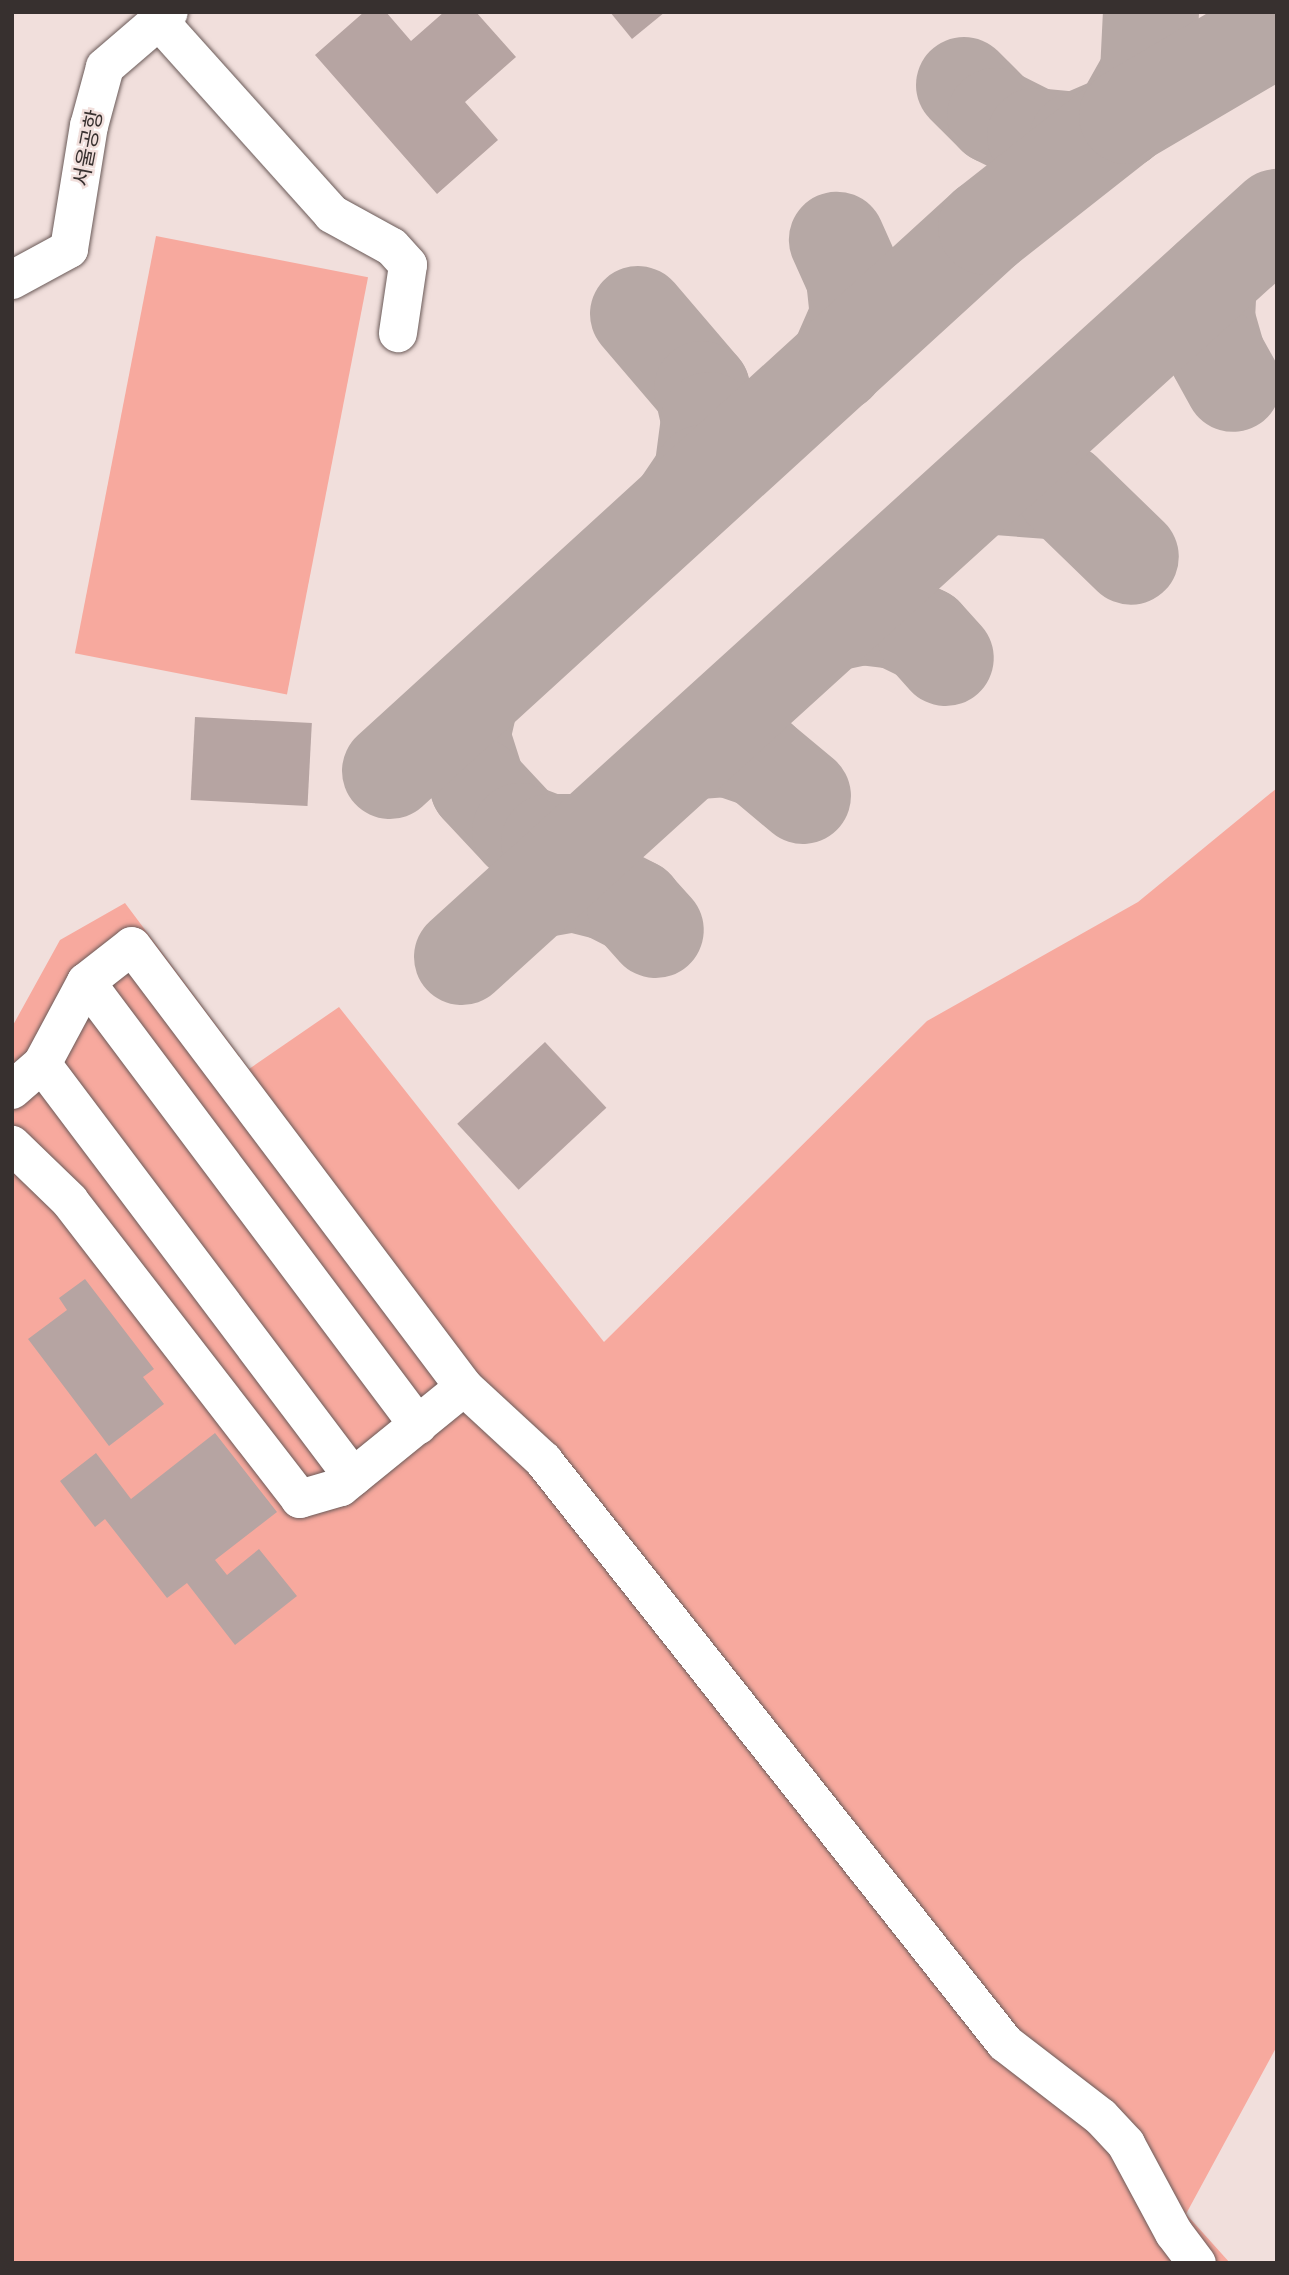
<!DOCTYPE html>
<meta charset="utf-8">
<style>
body{margin:0}
#map{position:relative;width:1289px;height:2275px;overflow:hidden;background:#f1dfdc;font-family:Mulish,"Noto Sans KR",sans-serif}
div>[style]{position:absolute}
[style*='--x']{left:calc(var(--x)*1px);top:calc(var(--y)*1px);width:calc(var(--w)*1px);rotate:calc(var(--a)*1deg)}
.green>*{inset:0;background:#f7a99e;transform-origin:0 0}
.taxiway>*{height:96px;margin:-48px;padding:0 48px;transform-origin:48px;border-radius:48px;background:#b6a8a5}
.building>*{inset:0;background:#b6a4a2;transform-origin:0 0}
.roads{filter:drop-shadow(0 0 2px #6a5a58) drop-shadow(0 0 2px #6a5a58)}
.minor>*{height:38px;margin:-19px;padding:0 19px;transform-origin:19px;border-radius:19px;background:#fff}
span{translate:-50% -50%;white-space:nowrap;text-align:center;line-height:1.15;-webkit-text-stroke:5px #f1dfdc;paint-order:stroke}
.street-label{font-size:21px;color:#37302f}
.frame{position:absolute;inset:0;border:14px solid #37302f;pointer-events:none}
</style>
<div id="map">
<div class="green">
<i style="left:156px;top:236px;width:216px;height:425px;rotate:11deg"></i>
<i style="clip-path:polygon(1277px 788px,1277px 2046px,1186px 2214px,1230px 2263px,12px 2263px,12px 1027px,60px 940px,125px 903px,249px 1069px,339px 1007px,604px 1342px,927px 1021px,1138px 902px)"></i>
</div>
<div class="taxiway">
<i style="--x:964;--y:85;--w:44;--a:45"></i>
<i style="--x:995;--y:116;--w:45;--a:26.6"></i>
<i style="--x:1035;--y:136;--w:42;--a:5.4"></i>
<i style="--x:1077;--y:140;--w:48;--a:-23.4"></i>
<i style="--x:1121;--y:121;--w:55;--a:-60.6"></i>
<i style="--x:1148;--y:73;--w:61;--a:-87.2"></i>
<i style="--x:1209;--y:279;--w:40;--a:92.9"></i>
<i style="--x:1207;--y:319;--w:37;--a:74"></i>
<i style="--x:1217;--y:355;--w:33;--a:61"></i>
<i style="--x:638;--y:314;--w:99;--a:49.5"></i>
<i style="--x:702;--y:389;--w:32;--a:77"></i>
<i style="--x:709;--y:420;--w:53;--a:97.5"></i>
<i style="--x:702;--y:473;--w:40;--a:124"></i>
<i style="--x:837;--y:364;--w:52;--a:-66.4"></i>
<i style="--x:858;--y:316;--w:38;--a:-96"></i>
<i style="--x:854;--y:278;--w:42;--a:-114.1"></i>
<i style="--x:982;--y:486;--w:82;--a:4.2"></i>
<i style="--x:1064;--y:492;--w:93;--a:44.1"></i>
<i style="--x:829;--y:624;--w:35;--a:-12"></i>
<i style="--x:863;--y:617;--w:33;--a:7"></i>
<i style="--x:896;--y:621;--w:32;--a:26"></i>
<i style="--x:925;--y:635;--w:31;--a:48"></i>
<i style="--x:471;--y:698;--w:39;--a:103"></i>
<i style="--x:462;--y:736;--w:52;--a:72.3"></i>
<i style="--x:478;--y:786;--w:62;--a:47"></i>
<i style="--x:520;--y:831;--w:31;--a:21"></i>
<i style="--x:549;--y:842;--w:39;--a:0"></i>
<i style="--x:688;--y:752;--w:40;--a:-4.3"></i>
<i style="--x:728;--y:749;--w:34;--a:19"></i>
<i style="--x:760;--y:760;--w:56;--a:39.9"></i>
<i style="--x:390;--y:771;--w:807;--a:-42.39"></i>
<i style="--x:986;--y:227;--w:179;--a:-38.2"></i>
<i style="--x:1127;--y:116;--w:174;--a:-30.4"></i>
<i style="--x:534;--y:891;--w:40;--a:-10"></i>
<i style="--x:573;--y:884;--w:34;--a:14"></i>
<i style="--x:606;--y:892;--w:33;--a:27"></i>
<i style="--x:635;--y:907;--w:31;--a:48"></i>
<i style="--x:462;--y:957;--w:1101;--a:-42.24"></i>
</div>
<div class="building">
<i style="clip-path:polygon(364px 12px,386px 12px,411px 41px,444px 12px,476px 12px,516px 57px,465px 102px,498px 140px,437px 194px,315px 55px)"></i>
<i style="clip-path:polygon(610px 12px,665px 12px,632px 39px)"></i>
<i style="left:195px;top:717px;width:117px;height:83px;rotate:3deg"></i>
<i style="left:545px;top:1042px;width:90px;height:120px;rotate:47deg"></i>
<i style="clip-path:polygon(85px 1279px,154px 1369px,143px 1377px,164px 1404px,109px 1446px,28px 1339px,67px 1310px,59px 1298px)"></i>
<i style="clip-path:polygon(215px 1433px,277px 1512px,215px 1560px,227px 1575px,259px 1549px,297px 1596px,235px 1645px,187px 1583px,167px 1598px,105px 1519px,95px 1527px,60px 1481px,96px 1453px,131px 1499px)"></i>
</div>
<div class="roads">
<div class="minor">
<i style="--x:159;--y:21;--w:259;--a:48.1"></i>
<i style="--x:332;--y:214;--w:68;--a:28.8"></i>
<i style="--x:392;--y:247;--w:24;--a:48"></i>
<i style="--x:408;--y:265;--w:69;--a:98.4"></i>
<i style="--x:12;--y:280;--w:65;--a:-28.5"></i>
<i style="--x:69;--y:249;--w:125;--a:-80.8"></i>
<i style="--x:89;--y:126;--w:61;--a:-74.8"></i>
<i style="--x:105;--y:67;--w:84;--a:-40.7"></i>
<i style="--x:86;--y:982;--w:554;--a:53.15"></i>
<i style="--x:42;--y:1064;--w:517;--a:53.02"></i>
<i style="--x:12;--y:1090;--w:40;--a:-41"></i>
<i style="--x:42;--y:1064;--w:93;--a:-61.8"></i>
<i style="--x:86;--y:982;--w:58;--a:-38"></i>
<i style="--x:132;--y:946;--w:552;--a:53.03"></i>
<i style="--x:464;--y:1387;--w:159;--a:140.9"></i>
<i style="--x:341;--y:1487;--w:43;--a:163.7"></i>
<i style="--x:300;--y:1499;--w:376;--a:-127.7"></i>
<i style="--x:70;--y:1201;--w:81;--a:-136"></i>
<i style="--x:464;--y:1387;--w:108;--a:42.7"></i>
<i style="--x:543;--y:1460;--w:744;--a:51.6"></i>
<i style="--x:1005;--y:2043;--w:121;--a:37.6"></i>
<i style="--x:1101;--y:2117;--w:37;--a:47"></i>
<i style="--x:1126;--y:2144;--w:101;--a:61.7"></i>
<i style="--x:1174;--y:2233;--w:38;--a:53"></i>
</div>
</div>
<div class="street-label">
<span style="left:87px;top:148px;rotate:-79deg">서울공항</span>
</div>
<div class="frame"></div>
</div>
